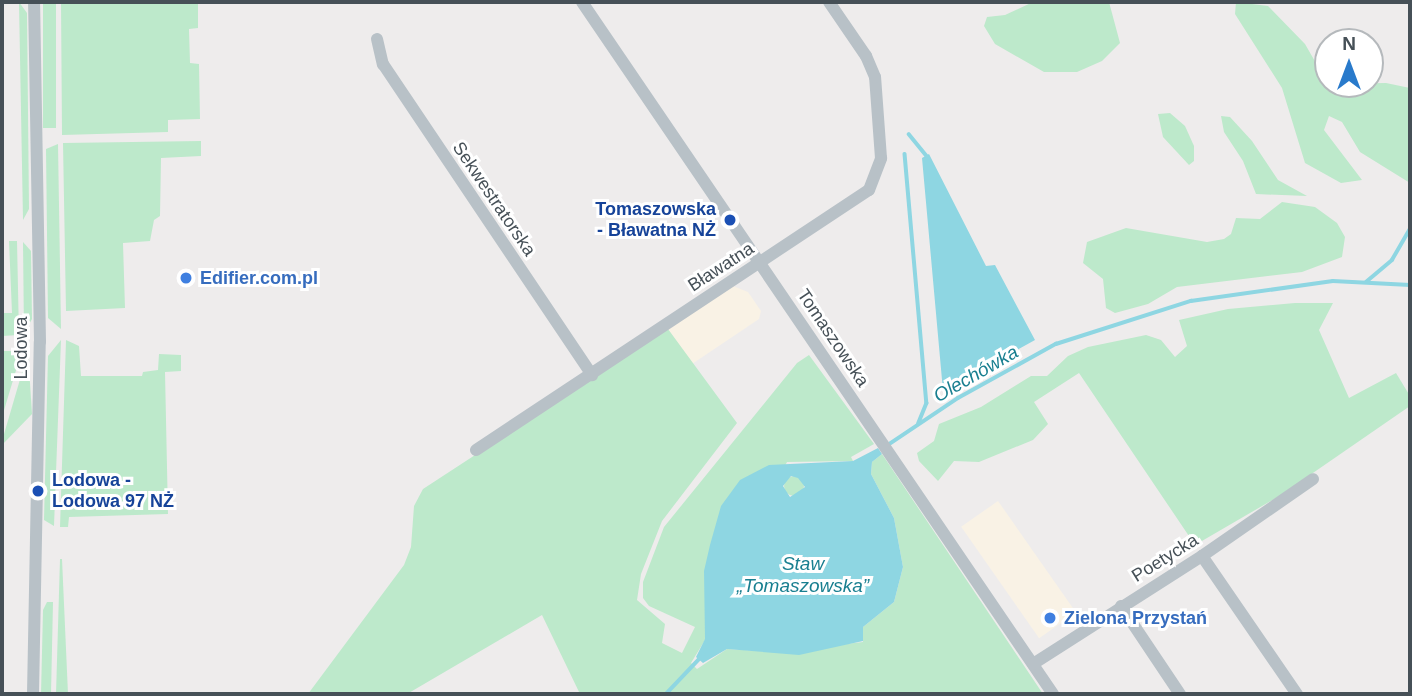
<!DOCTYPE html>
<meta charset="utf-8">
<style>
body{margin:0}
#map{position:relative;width:1412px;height:696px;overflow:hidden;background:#eeecec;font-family:Helvetica,sans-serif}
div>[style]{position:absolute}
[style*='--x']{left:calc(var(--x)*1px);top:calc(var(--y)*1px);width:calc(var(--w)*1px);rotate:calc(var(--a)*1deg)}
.commercial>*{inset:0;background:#f9f2e5;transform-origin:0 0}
.green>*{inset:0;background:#bde9cb;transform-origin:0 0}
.round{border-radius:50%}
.water>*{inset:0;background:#8ed6e2}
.stream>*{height:3.5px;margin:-1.75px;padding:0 1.75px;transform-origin:1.75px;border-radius:1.75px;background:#8ed6e2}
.minor>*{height:12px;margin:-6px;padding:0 6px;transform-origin:6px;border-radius:6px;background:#b8c1c7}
.dots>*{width:19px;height:19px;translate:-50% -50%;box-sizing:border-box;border:4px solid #fff;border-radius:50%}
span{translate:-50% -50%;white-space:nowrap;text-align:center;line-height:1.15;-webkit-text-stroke:6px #fff;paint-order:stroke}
.street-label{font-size:18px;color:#465057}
.transit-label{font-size:18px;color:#164399;font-weight:700}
.right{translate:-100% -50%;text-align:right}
.left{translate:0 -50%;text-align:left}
.shop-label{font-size:18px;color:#366cbe;font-weight:700}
.water-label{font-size:19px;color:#197f90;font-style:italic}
.frame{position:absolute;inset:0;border:4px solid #465057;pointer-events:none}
.north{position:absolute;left:1314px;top:28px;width:70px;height:70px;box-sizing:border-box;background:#fff;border:2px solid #b5b9bc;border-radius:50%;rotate:0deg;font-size:19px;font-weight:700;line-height:28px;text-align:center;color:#465057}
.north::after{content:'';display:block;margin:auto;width:24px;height:32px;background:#297acb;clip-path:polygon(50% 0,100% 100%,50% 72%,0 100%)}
</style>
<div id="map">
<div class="commercial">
<i style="clip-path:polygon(733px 286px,748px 292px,761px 311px,759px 319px,692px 364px,668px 329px)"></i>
<i style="left:998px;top:501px;width:136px;height:45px;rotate:55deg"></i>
</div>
<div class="green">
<i style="clip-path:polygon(19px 2px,27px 13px,29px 209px,23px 220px)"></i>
<i style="left:43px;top:2px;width:13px;height:126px"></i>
<i style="clip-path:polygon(61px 2px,198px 2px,198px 28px,189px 29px,190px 63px,199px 64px,200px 119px,168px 120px,168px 132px,62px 135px)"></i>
<i style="clip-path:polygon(1033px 2px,1109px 2px,1120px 43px,1102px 61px,1077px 72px,1044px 72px,995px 44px,984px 26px,987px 17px,1005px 15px)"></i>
<i style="clip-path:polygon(1236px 2px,1268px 6px,1305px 44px,1328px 84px,1386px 83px,1410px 88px,1410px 183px,1360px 152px,1342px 122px,1329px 116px,1324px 130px,1362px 180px,1341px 183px,1305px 163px,1282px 88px,1235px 14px)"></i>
<i style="clip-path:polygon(1170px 113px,1185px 126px,1194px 146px,1194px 161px,1189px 165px,1163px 137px,1158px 114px)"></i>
<i style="clip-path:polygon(1221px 116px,1230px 117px,1252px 141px,1278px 180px,1307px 196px,1256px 194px,1243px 161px,1224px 132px)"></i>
<i style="clip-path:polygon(201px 141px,201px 156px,161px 158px,160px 216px,154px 220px,150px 241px,123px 243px,125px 308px,66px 311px,63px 143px)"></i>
<i style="clip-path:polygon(58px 144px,61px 329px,48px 318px,46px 149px)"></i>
<i style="clip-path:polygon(1282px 202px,1315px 207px,1337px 223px,1345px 237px,1342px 257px,1302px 272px,1177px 287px,1148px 304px,1115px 313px,1106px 308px,1103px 279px,1083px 263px,1087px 242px,1126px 228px,1207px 242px,1224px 239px,1231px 234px,1236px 218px,1260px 219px)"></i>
<i style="clip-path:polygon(9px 241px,17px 241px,19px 335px,2px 336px,2px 313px,12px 313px)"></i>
<i style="clip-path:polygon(23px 242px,31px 251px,32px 319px,24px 333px)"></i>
<i style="clip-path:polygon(1295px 303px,1333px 303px,1319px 330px,1349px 398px,1396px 373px,1410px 396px,1410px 406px,1281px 495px,1195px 545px,1079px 373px,1034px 402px,1048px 424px,1033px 440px,979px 462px,954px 461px,938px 481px,919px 461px,917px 453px,934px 441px,939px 424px,981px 407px,1031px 376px,1047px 376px,1068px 356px,1088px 347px,1146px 335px,1161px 340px,1175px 357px,1187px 346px,1179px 320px,1228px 309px)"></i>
<i style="clip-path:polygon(668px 329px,737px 423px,662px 521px,641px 574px,637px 600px,665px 624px,662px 643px,682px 653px,695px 627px,649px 606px,643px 598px,643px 582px,664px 527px,797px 363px,809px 355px,874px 444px,851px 457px,853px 461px,787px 462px,705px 624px,705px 640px,691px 663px,697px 669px,727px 649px,777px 652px,863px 642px,863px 627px,894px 602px,903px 567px,894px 518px,871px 474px,872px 462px,882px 454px,1043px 694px,580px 694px,542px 615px,407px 694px,308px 694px,404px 565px,411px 547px,414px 506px,423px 489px)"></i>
<i style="clip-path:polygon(61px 340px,54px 526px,44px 520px,48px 356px)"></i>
<i style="clip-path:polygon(66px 340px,79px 346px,81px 376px,142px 376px,143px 372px,158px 370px,159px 354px,181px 355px,181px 371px,165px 372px,168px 514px,69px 517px,68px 527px,60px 527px)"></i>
<i style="clip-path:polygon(2px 351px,17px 351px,20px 357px,2px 417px)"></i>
<i style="clip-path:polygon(28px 352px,32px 414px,2px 445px,2px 441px)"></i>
<i class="round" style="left:784px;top:476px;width:20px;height:20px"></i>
<i style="clip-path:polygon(60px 559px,62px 559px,68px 694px,56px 694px)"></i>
<i style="clip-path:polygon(47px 602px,53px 602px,51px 694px,41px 694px,43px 610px)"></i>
</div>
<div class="water">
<i style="clip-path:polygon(929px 154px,986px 266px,995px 265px,1035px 340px,943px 391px,922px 158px)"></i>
<i style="clip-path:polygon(evenodd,878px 448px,882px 454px,872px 462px,871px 474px,894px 518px,903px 567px,894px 602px,863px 627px,863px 641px,799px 655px,727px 649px,703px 663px,696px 657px,705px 639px,704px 571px,710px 545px,721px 506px,740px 480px,769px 465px,853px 461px,878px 448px,791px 476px,798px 478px,805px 487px,790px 497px,783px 486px,791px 476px)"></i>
</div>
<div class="stream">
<i style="--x:909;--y:134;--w:28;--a:51"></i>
<i style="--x:905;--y:154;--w:250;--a:85"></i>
<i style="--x:927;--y:403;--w:22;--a:112"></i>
<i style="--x:1366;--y:282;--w:34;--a:-40"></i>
<i style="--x:1392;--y:260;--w:36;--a:-60"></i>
<i style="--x:888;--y:445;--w:84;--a:-33.9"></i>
<i style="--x:958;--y:398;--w:112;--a:-28.9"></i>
<i style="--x:1056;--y:344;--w:142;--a:-17.7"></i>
<i style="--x:1191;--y:301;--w:143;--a:-8"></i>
<i style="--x:1333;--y:281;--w:77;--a:3"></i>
<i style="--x:666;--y:694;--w:54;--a:-46.5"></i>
</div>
<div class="minor">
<i style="--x:582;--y:2;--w:837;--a:55.76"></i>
<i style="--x:377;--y:39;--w:26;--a:77"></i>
<i style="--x:383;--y:64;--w:375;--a:56.1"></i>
<i style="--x:476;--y:450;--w:471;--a:-33.5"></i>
<i style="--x:869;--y:190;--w:34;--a:-69"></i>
<i style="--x:881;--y:158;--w:81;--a:-94.2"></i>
<i style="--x:875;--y:77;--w:23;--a:-113"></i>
<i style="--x:866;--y:56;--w:65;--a:-124.4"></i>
<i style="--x:1202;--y:556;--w:168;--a:55.5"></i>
<i style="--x:1121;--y:606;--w:106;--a:56.2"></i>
<i style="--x:1033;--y:664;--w:201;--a:-32.6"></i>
<i style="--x:1202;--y:556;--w:135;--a:-34.7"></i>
<i style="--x:33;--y:694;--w:352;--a:-88.9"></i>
<i style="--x:40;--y:342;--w:340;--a:-91"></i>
</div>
<div class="dots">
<i style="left:730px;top:220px;background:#1a4fb4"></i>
<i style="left:186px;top:278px;background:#3f7fe0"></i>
<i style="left:38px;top:491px;background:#1a4fb4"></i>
<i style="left:1050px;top:618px;background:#3f7fe0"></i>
</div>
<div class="street-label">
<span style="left:494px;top:199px;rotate:56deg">Sekwestratorska</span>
<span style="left:721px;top:267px;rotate:-33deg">Bławatna</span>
<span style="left:833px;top:338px;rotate:56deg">Tomaszowska</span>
<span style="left:21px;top:348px;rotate:-90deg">Lodowa</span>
<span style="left:1165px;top:558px;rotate:-32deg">Poetycka</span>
</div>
<div class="transit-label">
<span class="right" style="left:716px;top:220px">Tomaszowska<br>- Bławatna NŻ</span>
<span class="left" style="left:52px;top:491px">Lodowa -<br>Lodowa 97 NŻ</span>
</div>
<div class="shop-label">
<span class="left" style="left:200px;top:278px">Edifier.com.pl</span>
<span class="left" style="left:1064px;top:618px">Zielona Przystań</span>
</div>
<div class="water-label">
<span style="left:976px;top:374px;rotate:-30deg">Olechówka</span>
<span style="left:803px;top:575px">Staw<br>„Tomaszowska”</span>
</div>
<div class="frame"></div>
<div class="north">N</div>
</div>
